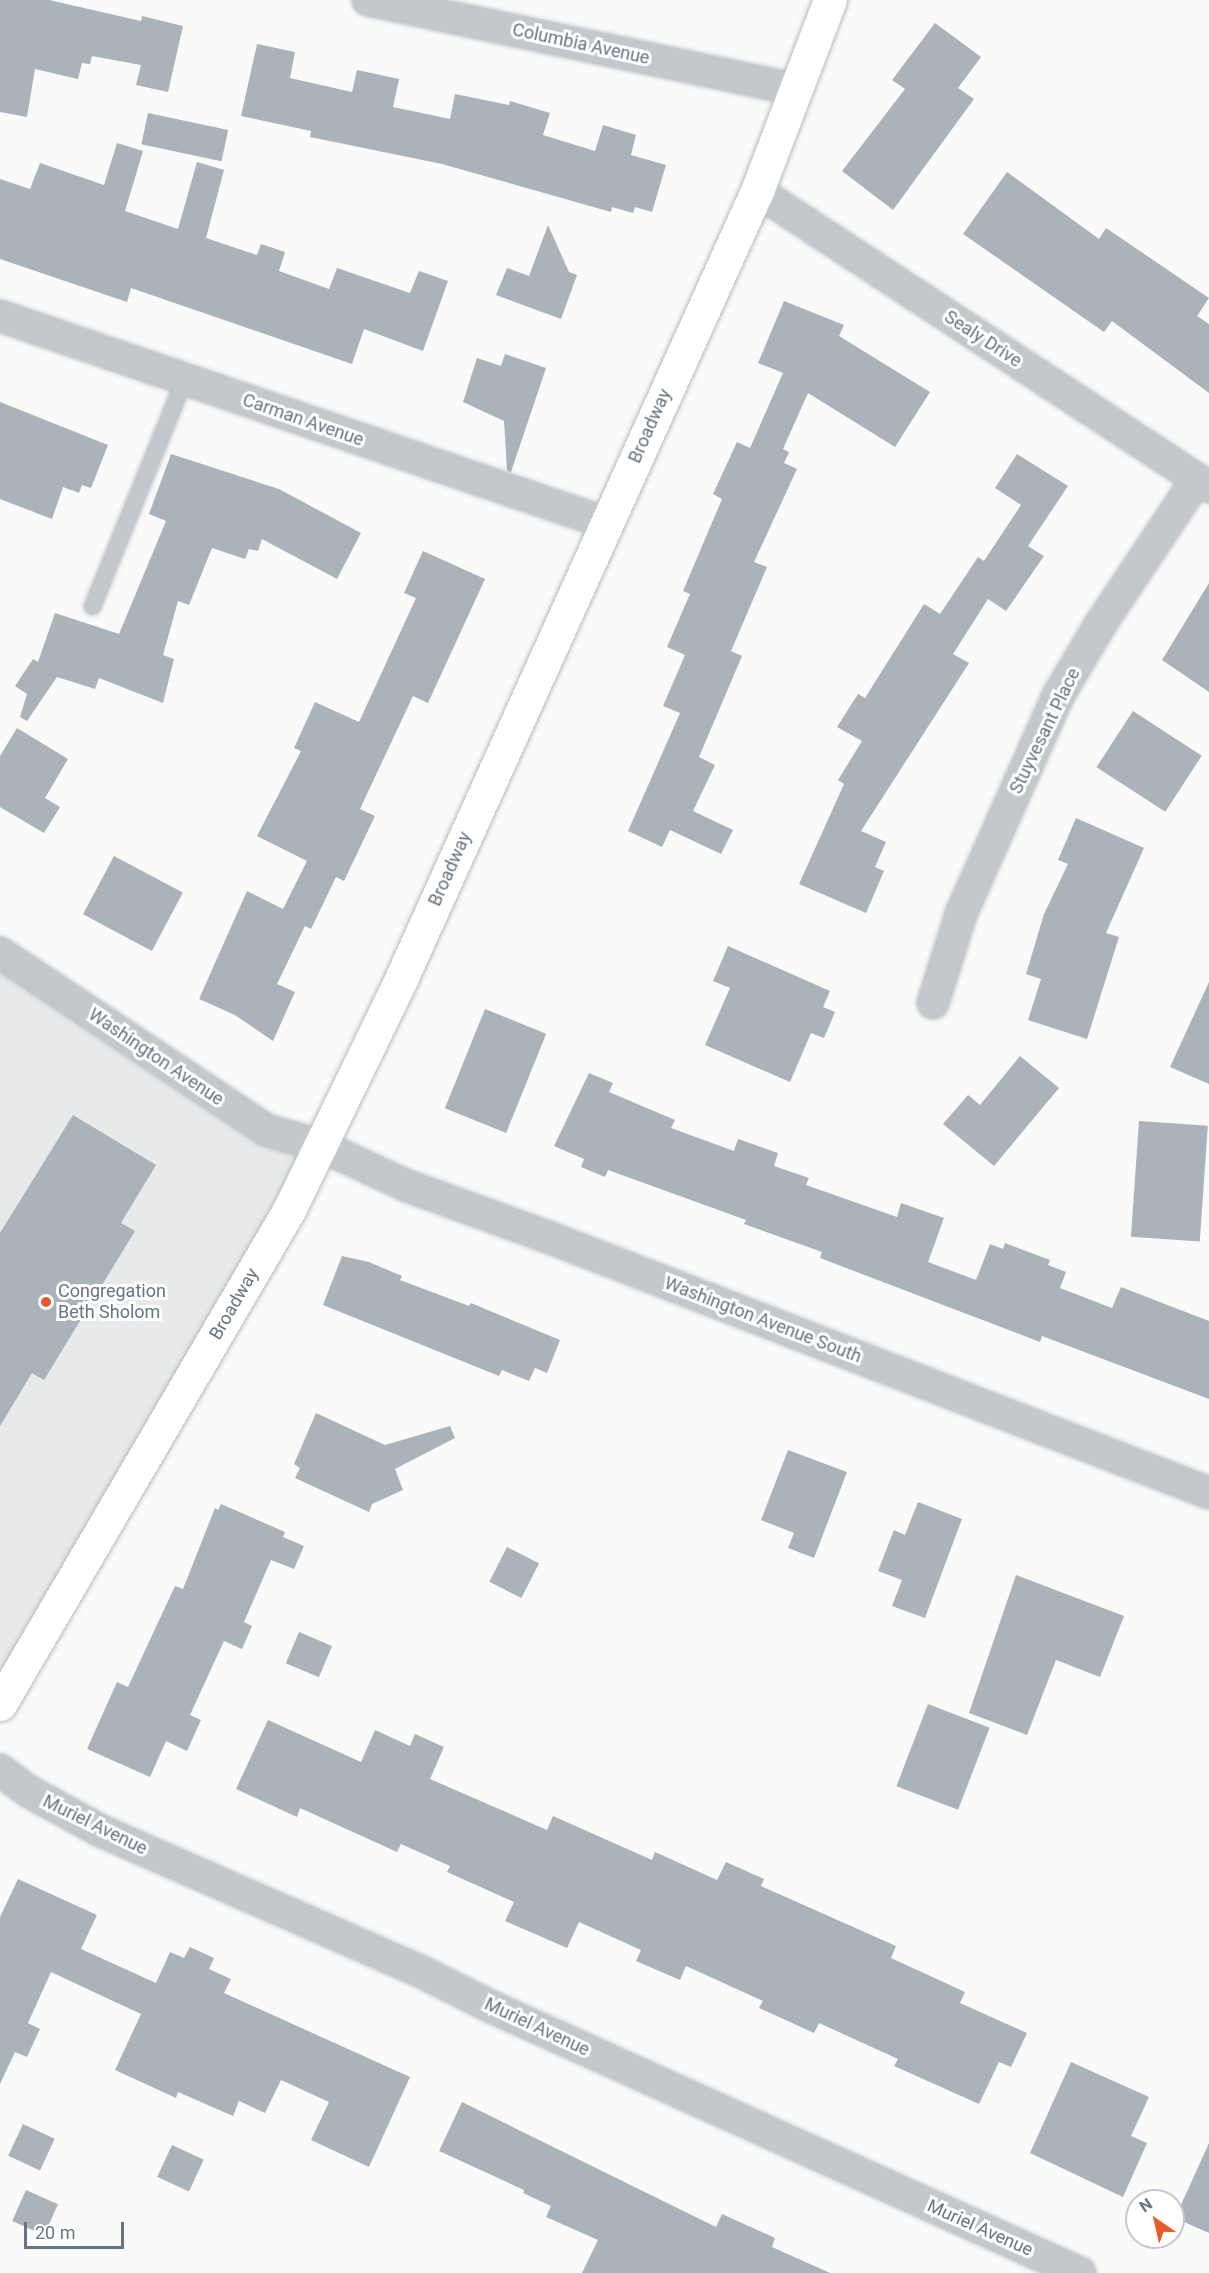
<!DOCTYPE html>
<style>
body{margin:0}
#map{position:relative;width:1209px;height:2273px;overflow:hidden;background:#fafaf8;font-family:Roboto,sans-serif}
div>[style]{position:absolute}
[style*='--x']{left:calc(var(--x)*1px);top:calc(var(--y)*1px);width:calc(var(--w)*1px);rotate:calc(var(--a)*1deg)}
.built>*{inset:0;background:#e8e9e9}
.building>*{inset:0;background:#aab3b9;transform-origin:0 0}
.roads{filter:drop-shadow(0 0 2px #b5bbc0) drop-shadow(0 0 2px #b5bbc0)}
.lane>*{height:15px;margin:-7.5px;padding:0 7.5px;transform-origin:7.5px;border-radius:7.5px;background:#c3c8cc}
.street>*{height:30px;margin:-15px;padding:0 15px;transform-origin:15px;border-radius:15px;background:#c3c8cc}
.secondary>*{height:33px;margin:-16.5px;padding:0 16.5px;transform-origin:16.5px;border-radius:16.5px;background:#fff}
.dots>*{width:16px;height:16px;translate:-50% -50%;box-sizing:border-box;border:3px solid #fff;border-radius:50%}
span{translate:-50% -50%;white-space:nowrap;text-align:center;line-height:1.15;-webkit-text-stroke:6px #fff;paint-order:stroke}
.street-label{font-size:18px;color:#647583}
.poi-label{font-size:18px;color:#647583}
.left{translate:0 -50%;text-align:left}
.north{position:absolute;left:1125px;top:2189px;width:60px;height:60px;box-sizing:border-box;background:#fff;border:2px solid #c1c8cd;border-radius:50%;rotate:326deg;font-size:16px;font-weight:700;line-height:24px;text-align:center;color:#647583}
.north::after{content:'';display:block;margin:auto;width:21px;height:27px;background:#e6592b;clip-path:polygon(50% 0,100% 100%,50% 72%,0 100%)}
.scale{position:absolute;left:24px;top:2222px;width:100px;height:27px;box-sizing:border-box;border:3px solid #647583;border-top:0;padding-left:8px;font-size:18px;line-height:21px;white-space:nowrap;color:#647583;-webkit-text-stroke:4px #fff;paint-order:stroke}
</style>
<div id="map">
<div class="built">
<i style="clip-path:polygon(0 945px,263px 1118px,327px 1135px,0 1715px)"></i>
</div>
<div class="building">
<i style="clip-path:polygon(0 0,49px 0,141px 21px,142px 16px,183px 26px,168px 92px,136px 85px,141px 65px,92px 56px,90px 64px,82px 63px,78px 79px,35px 69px,27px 117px,0 112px)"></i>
<i style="clip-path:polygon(935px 23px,981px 57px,958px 88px,974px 99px,893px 210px,842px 171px,905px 89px,892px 80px)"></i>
<i style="clip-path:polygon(257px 44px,295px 52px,290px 78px,352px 92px,357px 70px,399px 79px,393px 107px,450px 119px,455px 94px,509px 105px,510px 101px,550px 113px,543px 135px,595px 151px,603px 125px,636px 135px,631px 155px,666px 165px,652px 212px,635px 207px,633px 213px,612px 207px,611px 212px,442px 164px,310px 137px,311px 131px,241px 116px)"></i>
<i style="left:148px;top:113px;width:82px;height:32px;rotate:12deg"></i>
<i style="clip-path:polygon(117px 143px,143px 151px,125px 211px,178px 229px,197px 162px,224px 170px,206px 238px,257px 255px,261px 244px,285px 252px,279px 271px,329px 289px,337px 268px,410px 293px,419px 271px,448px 281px,423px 351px,364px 329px,352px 364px,131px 288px,127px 302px,0 259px,0 179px,30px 189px,40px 163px,104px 185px)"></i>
<i style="clip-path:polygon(1007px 172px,1099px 239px,1106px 228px,1209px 298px,1197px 316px,1209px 324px,1209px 393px,1112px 321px,1104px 332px,963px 234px)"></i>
<i style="clip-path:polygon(548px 225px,569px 272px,577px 275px,561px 319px,496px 295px,507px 268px,529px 276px)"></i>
<i style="clip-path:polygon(784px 301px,844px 325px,839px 336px,930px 392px,895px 447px,808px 393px,783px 449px,789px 452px,784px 463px,797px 469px,754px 562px,767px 567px,731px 651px,742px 656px,699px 757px,715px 765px,693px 811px,733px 830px,721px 854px,670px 830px,662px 847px,628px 831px,680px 713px,663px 706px,685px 655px,667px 647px,690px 594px,683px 591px,722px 499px,713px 494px,737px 442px,750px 448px,783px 373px,758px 363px)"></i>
<i style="clip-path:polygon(505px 354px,546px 368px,511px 472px,507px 471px,504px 421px,463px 402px,477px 358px,501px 366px)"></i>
<i style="clip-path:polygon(0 402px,108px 445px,91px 488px,82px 485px,79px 493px,63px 487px,52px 519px,0 499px)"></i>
<i style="clip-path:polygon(171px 454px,279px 489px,361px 533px,337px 579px,262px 539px,258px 551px,249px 549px,245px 559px,212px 548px,189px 605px,178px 601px,163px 655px,174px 659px,163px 703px,99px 678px,95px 689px,57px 677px,27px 721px,20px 717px,27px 694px,15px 686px,33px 659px,38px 662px,55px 613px,119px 634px,166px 521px,149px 514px)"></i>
<i style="clip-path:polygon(1017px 454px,1068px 486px,1028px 546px,1044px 556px,1006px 611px,988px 599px,953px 654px,969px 663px,861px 831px,886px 842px,875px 867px,884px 871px,866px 913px,799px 884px,844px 784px,838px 780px,862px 741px,837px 727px,858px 694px,865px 698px,924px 604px,940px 614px,978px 557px,984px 561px,1021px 505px,995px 488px)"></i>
<i style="clip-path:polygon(423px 551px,485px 579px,428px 703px,413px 696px,360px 809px,375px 816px,344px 881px,336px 877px,311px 929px,305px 926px,277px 984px,295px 992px,273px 1041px,235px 1015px,199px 999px,247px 891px,283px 909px,307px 861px,257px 836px,301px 751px,294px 748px,315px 702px,359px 722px,416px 598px,404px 593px)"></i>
<i style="clip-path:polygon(1209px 583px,1209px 692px,1162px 660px)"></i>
<i style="left:1133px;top:711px;width:82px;height:67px;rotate:33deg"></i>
<i style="clip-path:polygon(17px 728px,68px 759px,45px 798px,60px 807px,44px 833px,0 807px,0 756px)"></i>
<i style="clip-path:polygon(1076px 818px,1144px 848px,1106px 933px,1119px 937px,1087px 1039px,1028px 1020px,1041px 979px,1026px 974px,1044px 914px,1068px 864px,1058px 860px)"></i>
<i style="left:114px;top:856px;width:78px;height:66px;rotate:28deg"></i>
<i style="clip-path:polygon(728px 946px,830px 991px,823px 1007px,835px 1012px,824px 1038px,811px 1033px,790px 1082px,705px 1045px,730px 988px,713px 981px)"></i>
<i style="clip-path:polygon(1209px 982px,1209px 1084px,1170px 1067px)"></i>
<i style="left:485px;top:1009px;width:66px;height:107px;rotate:22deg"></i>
<i style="clip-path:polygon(1020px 1056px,1059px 1088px,994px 1166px,943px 1124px,968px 1095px,980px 1105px)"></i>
<i style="clip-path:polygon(589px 1073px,613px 1083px,609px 1092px,675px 1120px,671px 1128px,734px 1151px,738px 1139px,778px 1153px,774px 1166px,809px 1178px,806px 1185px,897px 1217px,901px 1203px,944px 1218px,928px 1262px,976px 1280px,990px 1244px,1003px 1249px,1005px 1243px,1050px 1260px,1048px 1265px,1066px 1272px,1060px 1288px,1112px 1308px,1121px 1287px,1209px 1321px,1209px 1399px,1042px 1336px,1040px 1342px,820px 1258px,822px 1252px,744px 1224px,746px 1220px,608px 1170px,605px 1177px,581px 1167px,584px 1159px,554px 1146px)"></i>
<i style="clip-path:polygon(73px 1115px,156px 1165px,121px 1223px,135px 1231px,44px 1380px,32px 1373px,0 1426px,0 1233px)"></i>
<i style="left:1139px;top:1121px;width:69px;height:116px;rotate:4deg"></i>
<i style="clip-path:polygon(342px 1256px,369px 1262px,402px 1276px,400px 1280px,469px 1306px,471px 1303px,560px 1340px,547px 1373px,535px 1368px,529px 1381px,502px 1370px,499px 1376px,323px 1305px)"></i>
<i style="clip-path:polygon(316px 1413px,385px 1445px,450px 1426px,455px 1438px,395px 1469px,403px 1490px,372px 1504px,369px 1512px,295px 1478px,300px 1468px,294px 1464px)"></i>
<i style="clip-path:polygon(788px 1450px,847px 1472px,814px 1558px,788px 1548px,794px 1533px,761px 1520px)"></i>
<i style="clip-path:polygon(918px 1502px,962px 1519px,925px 1618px,892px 1606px,902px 1580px,878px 1571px,894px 1530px,905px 1535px)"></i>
<i style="clip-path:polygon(221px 1504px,285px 1532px,283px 1537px,304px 1546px,294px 1569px,271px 1560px,244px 1622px,252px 1626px,242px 1649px,224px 1641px,190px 1715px,201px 1720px,187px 1751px,166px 1741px,150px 1777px,87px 1749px,117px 1682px,128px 1687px,175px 1586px,183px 1589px,215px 1508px,218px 1510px)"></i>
<i style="left:507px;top:1547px;width:36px;height:39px;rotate:27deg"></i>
<i style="clip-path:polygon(1016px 1575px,1124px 1616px,1100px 1677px,1056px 1660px,1027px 1735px,969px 1713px)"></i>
<i style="left:299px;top:1632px;width:36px;height:34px;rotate:23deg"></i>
<i style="left:928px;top:1704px;width:66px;height:88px;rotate:21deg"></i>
<i style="clip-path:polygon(268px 1720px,361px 1762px,375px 1730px,410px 1746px,415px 1734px,444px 1747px,430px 1779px,547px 1830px,553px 1816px,652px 1860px,655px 1852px,717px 1880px,726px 1862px,764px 1879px,761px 1886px,896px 1946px,891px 1958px,965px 1992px,960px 2003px,1027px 2033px,1011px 2067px,999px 2062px,979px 2104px,894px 2066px,898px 2059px,819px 2023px,814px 2033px,759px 2008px,763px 2001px,686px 1966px,680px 1980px,636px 1961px,641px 1950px,579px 1922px,567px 1948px,505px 1921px,514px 1902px,447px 1872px,450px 1866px,401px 1844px,397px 1852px,300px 1808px,297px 1817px,236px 1789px)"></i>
<i style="clip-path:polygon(18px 1879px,97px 1915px,81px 1949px,156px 1983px,170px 1952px,184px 1958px,190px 1947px,214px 1958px,209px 1969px,231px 1979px,224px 1993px,410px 2077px,369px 2167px,311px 2140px,329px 2102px,281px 2080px,265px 2113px,239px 2101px,233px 2116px,178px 2092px,176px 2098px,115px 2070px,141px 2014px,51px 1972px,28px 2023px,40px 2029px,27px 2057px,15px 2052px,0 2084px,0 1917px)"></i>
<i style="clip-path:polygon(1071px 2062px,1149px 2097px,1131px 2136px,1147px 2143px,1123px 2197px,1030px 2153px)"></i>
<i style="clip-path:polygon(462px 2102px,716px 2227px,722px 2214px,775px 2238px,772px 2247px,830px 2273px,582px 2273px,598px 2240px,546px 2217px,551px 2206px,523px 2193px,524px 2190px,439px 2151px)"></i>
<i style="left:23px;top:2124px;width:35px;height:35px;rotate:25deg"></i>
<i style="clip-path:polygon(1209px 2143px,1209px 2233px,1175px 2218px)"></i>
<i style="left:172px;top:2145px;width:35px;height:35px;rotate:25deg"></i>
<i style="left:26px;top:2190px;width:35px;height:34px;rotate:24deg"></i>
</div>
<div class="roads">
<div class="lane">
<i style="--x:92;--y:606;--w:245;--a:-67.9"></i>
</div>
<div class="street">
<i style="--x:368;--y:0;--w:435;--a:11.8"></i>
<i style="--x:757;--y:191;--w:540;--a:33.22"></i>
<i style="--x:0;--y:316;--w:640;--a:18.86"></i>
<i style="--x:0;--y:953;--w:320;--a:33.6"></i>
<i style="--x:266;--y:1130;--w:55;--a:15.8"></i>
<i style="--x:319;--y:1145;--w:95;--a:24.9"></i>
<i style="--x:405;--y:1185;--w:152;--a:20"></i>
<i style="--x:548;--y:1237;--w:709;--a:21.17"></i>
<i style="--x:933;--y:1003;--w:93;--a:-72.5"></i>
<i style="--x:961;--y:914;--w:239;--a:-66"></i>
<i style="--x:1058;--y:696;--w:82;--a:-59.4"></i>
<i style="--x:1100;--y:625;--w:175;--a:-56.4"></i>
<i style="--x:0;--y:1770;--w:35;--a:37"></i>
<i style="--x:28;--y:1791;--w:83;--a:28.7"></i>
<i style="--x:101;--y:1831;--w:348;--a:23.7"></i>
<i style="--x:420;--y:1971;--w:85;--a:26.6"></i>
<i style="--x:496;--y:2009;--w:641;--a:24.33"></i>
</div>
<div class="secondary">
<i style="--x:0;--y:1704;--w:572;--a:-59.67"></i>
<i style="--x:289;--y:1210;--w:257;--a:-64.1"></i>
<i style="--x:401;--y:979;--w:865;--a:-65.69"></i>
<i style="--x:757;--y:191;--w:204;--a:-69.1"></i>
</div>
</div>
<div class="dots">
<i style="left:46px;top:1302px;background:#e6592b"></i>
</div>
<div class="street-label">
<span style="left:581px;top:44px;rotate:12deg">Columbia Avenue</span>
<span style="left:983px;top:339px;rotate:33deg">Sealy Drive</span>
<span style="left:303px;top:420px;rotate:19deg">Carman Avenue</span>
<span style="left:650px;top:426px;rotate:-66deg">Broadway</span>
<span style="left:1045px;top:731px;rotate:-64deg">Stuyvesant Place</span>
<span style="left:450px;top:869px;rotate:-66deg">Broadway</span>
<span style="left:156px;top:1057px;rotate:34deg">Washington Avenue</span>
<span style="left:234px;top:1304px;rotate:-60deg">Broadway</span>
<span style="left:763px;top:1320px;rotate:21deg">Washington Avenue South</span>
<span style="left:95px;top:1825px;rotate:26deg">Muriel Avenue</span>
<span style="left:537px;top:2027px;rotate:25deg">Muriel Avenue</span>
<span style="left:980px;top:2228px;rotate:24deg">Muriel Avenue</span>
</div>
<div class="poi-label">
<span class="left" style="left:58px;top:1302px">Congregation<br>Beth Sholom</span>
</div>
<div class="north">N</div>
<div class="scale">20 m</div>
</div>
